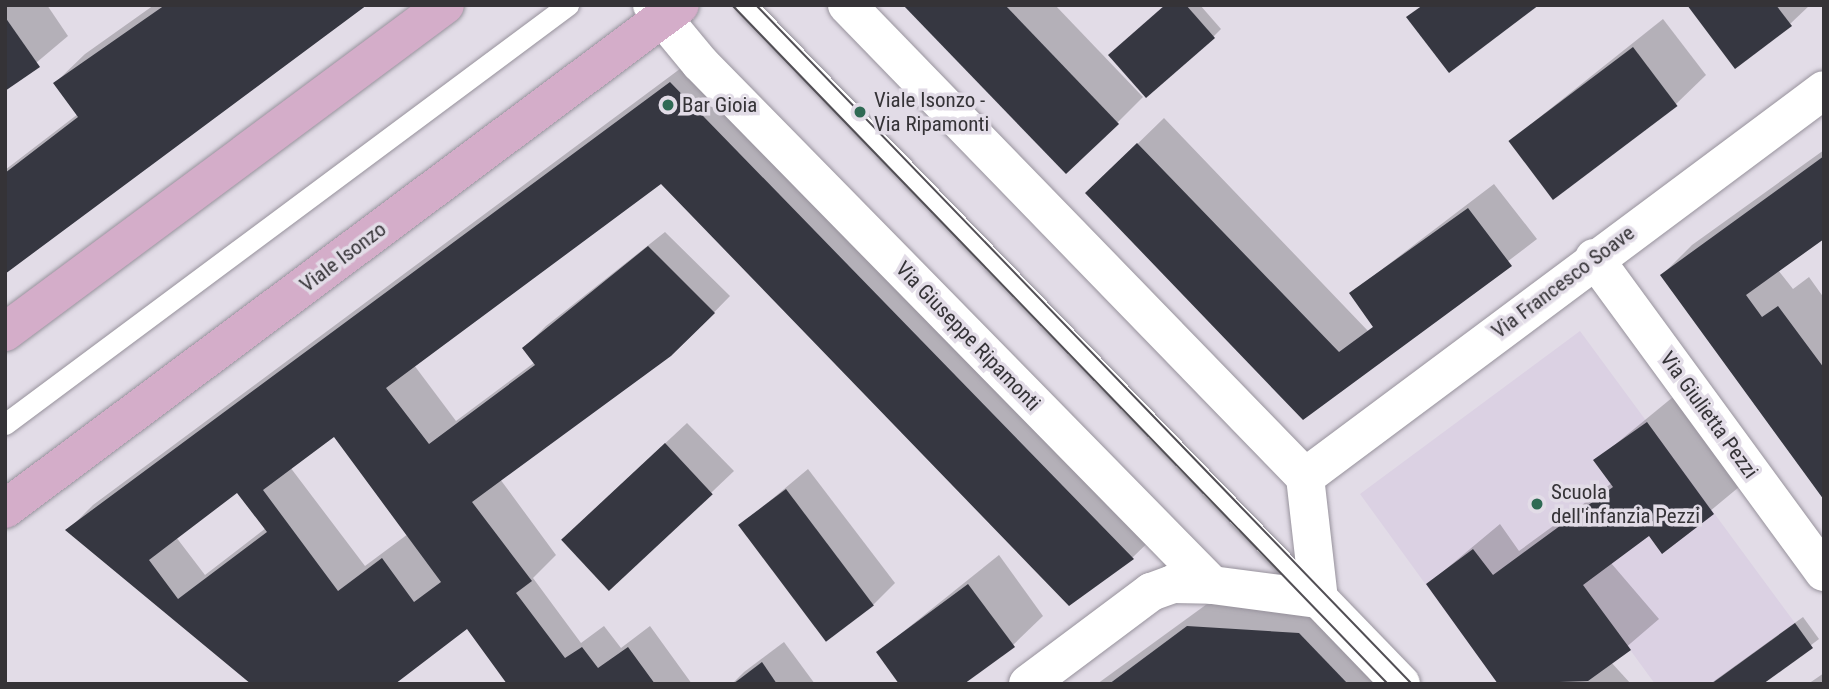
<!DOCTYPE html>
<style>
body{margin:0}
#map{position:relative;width:1829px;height:689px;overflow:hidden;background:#e2dce7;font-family:"Roboto Condensed",sans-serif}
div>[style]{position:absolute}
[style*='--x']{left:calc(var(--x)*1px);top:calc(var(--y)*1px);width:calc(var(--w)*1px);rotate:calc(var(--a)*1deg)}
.built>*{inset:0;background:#dbd1e3}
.shadow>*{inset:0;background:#0003}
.building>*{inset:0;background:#363741;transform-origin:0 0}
.roads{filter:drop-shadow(0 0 2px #97929c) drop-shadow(0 0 2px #97929c)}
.service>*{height:21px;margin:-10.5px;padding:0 10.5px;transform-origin:10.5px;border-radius:10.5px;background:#fff}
.minor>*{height:38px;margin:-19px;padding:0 19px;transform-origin:19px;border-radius:19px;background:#fff}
.tertiary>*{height:38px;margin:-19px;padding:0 19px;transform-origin:19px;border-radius:19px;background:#fff}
.primary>*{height:38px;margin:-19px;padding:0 19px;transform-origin:19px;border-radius:19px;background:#d4adc9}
.tram>*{height:2px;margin:-1px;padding:0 1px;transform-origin:1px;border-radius:1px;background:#524f55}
.dots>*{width:19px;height:19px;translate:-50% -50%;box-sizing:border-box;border:4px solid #e2dce7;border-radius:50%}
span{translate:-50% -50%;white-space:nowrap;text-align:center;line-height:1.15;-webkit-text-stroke:7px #e2dce7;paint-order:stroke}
.poi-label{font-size:21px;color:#353337}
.left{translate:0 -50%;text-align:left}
.street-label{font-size:21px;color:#353337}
.frame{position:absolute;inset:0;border:7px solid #353337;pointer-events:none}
</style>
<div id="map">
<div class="built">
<i style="clip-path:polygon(1580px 331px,1795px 623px,1711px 684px,1655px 684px,1604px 614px,1509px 684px,1498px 684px,1360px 494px)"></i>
</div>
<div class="shadow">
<i style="clip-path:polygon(5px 5px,47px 5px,68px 36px,5px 89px)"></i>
<i style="clip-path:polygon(154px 5px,364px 5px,5px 272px,5px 170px,78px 114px,55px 83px,85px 54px)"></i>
<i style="clip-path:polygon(906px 5px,1055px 5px,1143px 97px,1117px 123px)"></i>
<i style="clip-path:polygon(1166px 5px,1200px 5px,1221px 29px,1213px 37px)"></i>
<i style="clip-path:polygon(1689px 5px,1810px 5px,1790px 24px)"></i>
<i style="clip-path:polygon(1663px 19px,1706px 75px,1676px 104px,1510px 141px)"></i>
<i style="clip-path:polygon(evenodd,696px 57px,1163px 528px,1133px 557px,1069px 604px,661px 182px,414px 365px,456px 421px,535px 362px,524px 348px,546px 326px,665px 232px,730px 296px,689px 338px,500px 479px,556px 555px,533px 578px,581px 643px,604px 626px,621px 648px,650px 626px,692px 684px,509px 684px,467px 627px,254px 684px,68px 530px,93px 505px,696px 57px,334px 435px,408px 534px,365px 566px,290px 467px,334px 435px,696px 57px,237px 490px,266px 528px,205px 575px,176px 537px,237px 490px)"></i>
<i style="clip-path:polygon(1164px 118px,1368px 331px,1374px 326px,1351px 293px,1494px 184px,1537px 239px,1303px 418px,1087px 193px)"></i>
<i style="clip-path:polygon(1824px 150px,1824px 237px,1778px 270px,1793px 289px,1809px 277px,1824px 298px,1824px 497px,1662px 275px,1692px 245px)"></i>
<i style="clip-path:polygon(1673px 397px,1739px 487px,1662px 551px,1649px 533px,1611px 563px,1659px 619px,1610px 661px,1631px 684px,1500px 684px,1428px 584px,1500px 524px,1519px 551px,1612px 483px,1595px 461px)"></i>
<i style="clip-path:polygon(687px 423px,734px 471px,610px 589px,585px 518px)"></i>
<i style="clip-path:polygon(808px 469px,895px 583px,873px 605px,741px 525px)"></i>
<i style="clip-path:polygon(999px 555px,1043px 616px,1013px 645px,878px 652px)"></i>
<i style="clip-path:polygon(1218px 596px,1329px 604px,1398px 684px,1097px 684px)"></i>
<i style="clip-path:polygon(1803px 617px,1819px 639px,1760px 684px,1710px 684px)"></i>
<i style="clip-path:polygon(784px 642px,815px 684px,732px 684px,744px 672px)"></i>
<i style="clip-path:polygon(1824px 673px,1824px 684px,1808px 684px)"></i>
</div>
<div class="building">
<i style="clip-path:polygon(165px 5px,367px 5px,5px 274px,5px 173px,78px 117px,53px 83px)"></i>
<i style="clip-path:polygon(903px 5px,1005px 5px,1119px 124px,1066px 174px)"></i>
<i style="clip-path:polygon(1165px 5px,1186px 5px,1215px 38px,1146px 98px,1108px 55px)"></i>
<i style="clip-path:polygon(1423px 5px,1539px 5px,1449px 73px,1406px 17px)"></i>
<i style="clip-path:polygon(1687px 5px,1776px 5px,1792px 26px,1735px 69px)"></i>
<i style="clip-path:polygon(5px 17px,40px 67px,5px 91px)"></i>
<i style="left:1633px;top:47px;width:74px;height:156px;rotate:53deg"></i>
<i style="clip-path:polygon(evenodd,670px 82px,1134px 559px,1069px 606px,661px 184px,386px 388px,429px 444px,535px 365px,522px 348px,648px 246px,715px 313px,671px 356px,472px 502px,532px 581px,516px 593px,565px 658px,582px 647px,598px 668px,628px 647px,655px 684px,507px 684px,467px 629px,395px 684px,251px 684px,65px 530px,670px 82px,334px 437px,441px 582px,414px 602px,382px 558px,338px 591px,263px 490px,334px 437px,670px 82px,237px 493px,267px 532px,178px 599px,149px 560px,237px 493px)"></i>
<i style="clip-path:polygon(1137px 143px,1339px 352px,1373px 327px,1349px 293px,1468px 208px,1512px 266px,1303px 420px,1085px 193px)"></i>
<i style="clip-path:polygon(1824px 156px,1824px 239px,1746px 295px,1762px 317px,1778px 306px,1824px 368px,1824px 500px,1660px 275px)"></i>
<i style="clip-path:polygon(1647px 422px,1714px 514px,1662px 554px,1649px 536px,1583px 585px,1631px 650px,1588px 681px,1498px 684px,1426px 584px,1473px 549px,1493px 575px,1613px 487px,1593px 460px)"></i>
<i style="left:665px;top:443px;width:70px;height:142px;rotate:47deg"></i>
<i style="left:786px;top:489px;width:146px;height:60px;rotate:53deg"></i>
<i style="clip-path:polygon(968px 584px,1015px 647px,964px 684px,899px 684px,876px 652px)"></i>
<i style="clip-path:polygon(1795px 623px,1813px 648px,1763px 684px,1711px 684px)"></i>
<i style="clip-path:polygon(1187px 626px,1299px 633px,1348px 684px,1109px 684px)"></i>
<i style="clip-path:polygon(762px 662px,777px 684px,733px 684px)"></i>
</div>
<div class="roads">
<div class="service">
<i style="--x:746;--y:5;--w:820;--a:46.04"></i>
<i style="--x:5;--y:424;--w:702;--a:-36.66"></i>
</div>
<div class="minor">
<i style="--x:1594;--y:258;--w:389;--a:53.8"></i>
<i style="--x:1305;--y:477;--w:647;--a:-36.71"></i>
<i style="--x:1028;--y:684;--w:154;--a:-36.8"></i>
<i style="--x:1151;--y:592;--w:23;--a:-20"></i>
<i style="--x:1173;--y:584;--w:39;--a:1"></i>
</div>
<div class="tertiary">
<i style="--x:652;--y:5;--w:75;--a:50.4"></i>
<i style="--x:700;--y:63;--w:731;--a:45.55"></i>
<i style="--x:1212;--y:585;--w:108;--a:7.5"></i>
<i style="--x:847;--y:5;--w:658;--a:45.86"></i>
<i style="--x:1305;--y:477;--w:123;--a:83.5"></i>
<i style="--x:1319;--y:599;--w:118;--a:46"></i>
</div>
<div class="primary">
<i style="--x:5;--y:332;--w:548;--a:-36.62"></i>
<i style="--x:5;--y:509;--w:842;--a:-36.75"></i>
</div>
</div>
<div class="tram">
<i style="--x:732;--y:5;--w:944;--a:45.99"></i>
<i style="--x:756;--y:5;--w:944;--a:45.99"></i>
</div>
<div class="dots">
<i style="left:668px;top:105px;background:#2f6a54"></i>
<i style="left:860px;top:112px;background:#2f6a54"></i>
<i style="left:1537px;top:504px;background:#2f6a54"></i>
</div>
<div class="poi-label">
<span class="left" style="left:874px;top:112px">Viale Isonzo -<br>Via Ripamonti</span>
<span class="left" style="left:682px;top:105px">Bar Gioia</span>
<span class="left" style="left:1551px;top:504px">Scuola<br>dell'infanzia Pezzi</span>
</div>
<div class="street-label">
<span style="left:343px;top:257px;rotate:-37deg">Viale Isonzo</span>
<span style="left:1563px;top:282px;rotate:-37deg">Via Francesco Soave</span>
<span style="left:968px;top:336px;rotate:46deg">Via Giuseppe Ripamonti</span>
<span style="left:1709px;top:415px;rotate:54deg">Via Giulietta Pezzi</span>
</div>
<div class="frame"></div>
</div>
